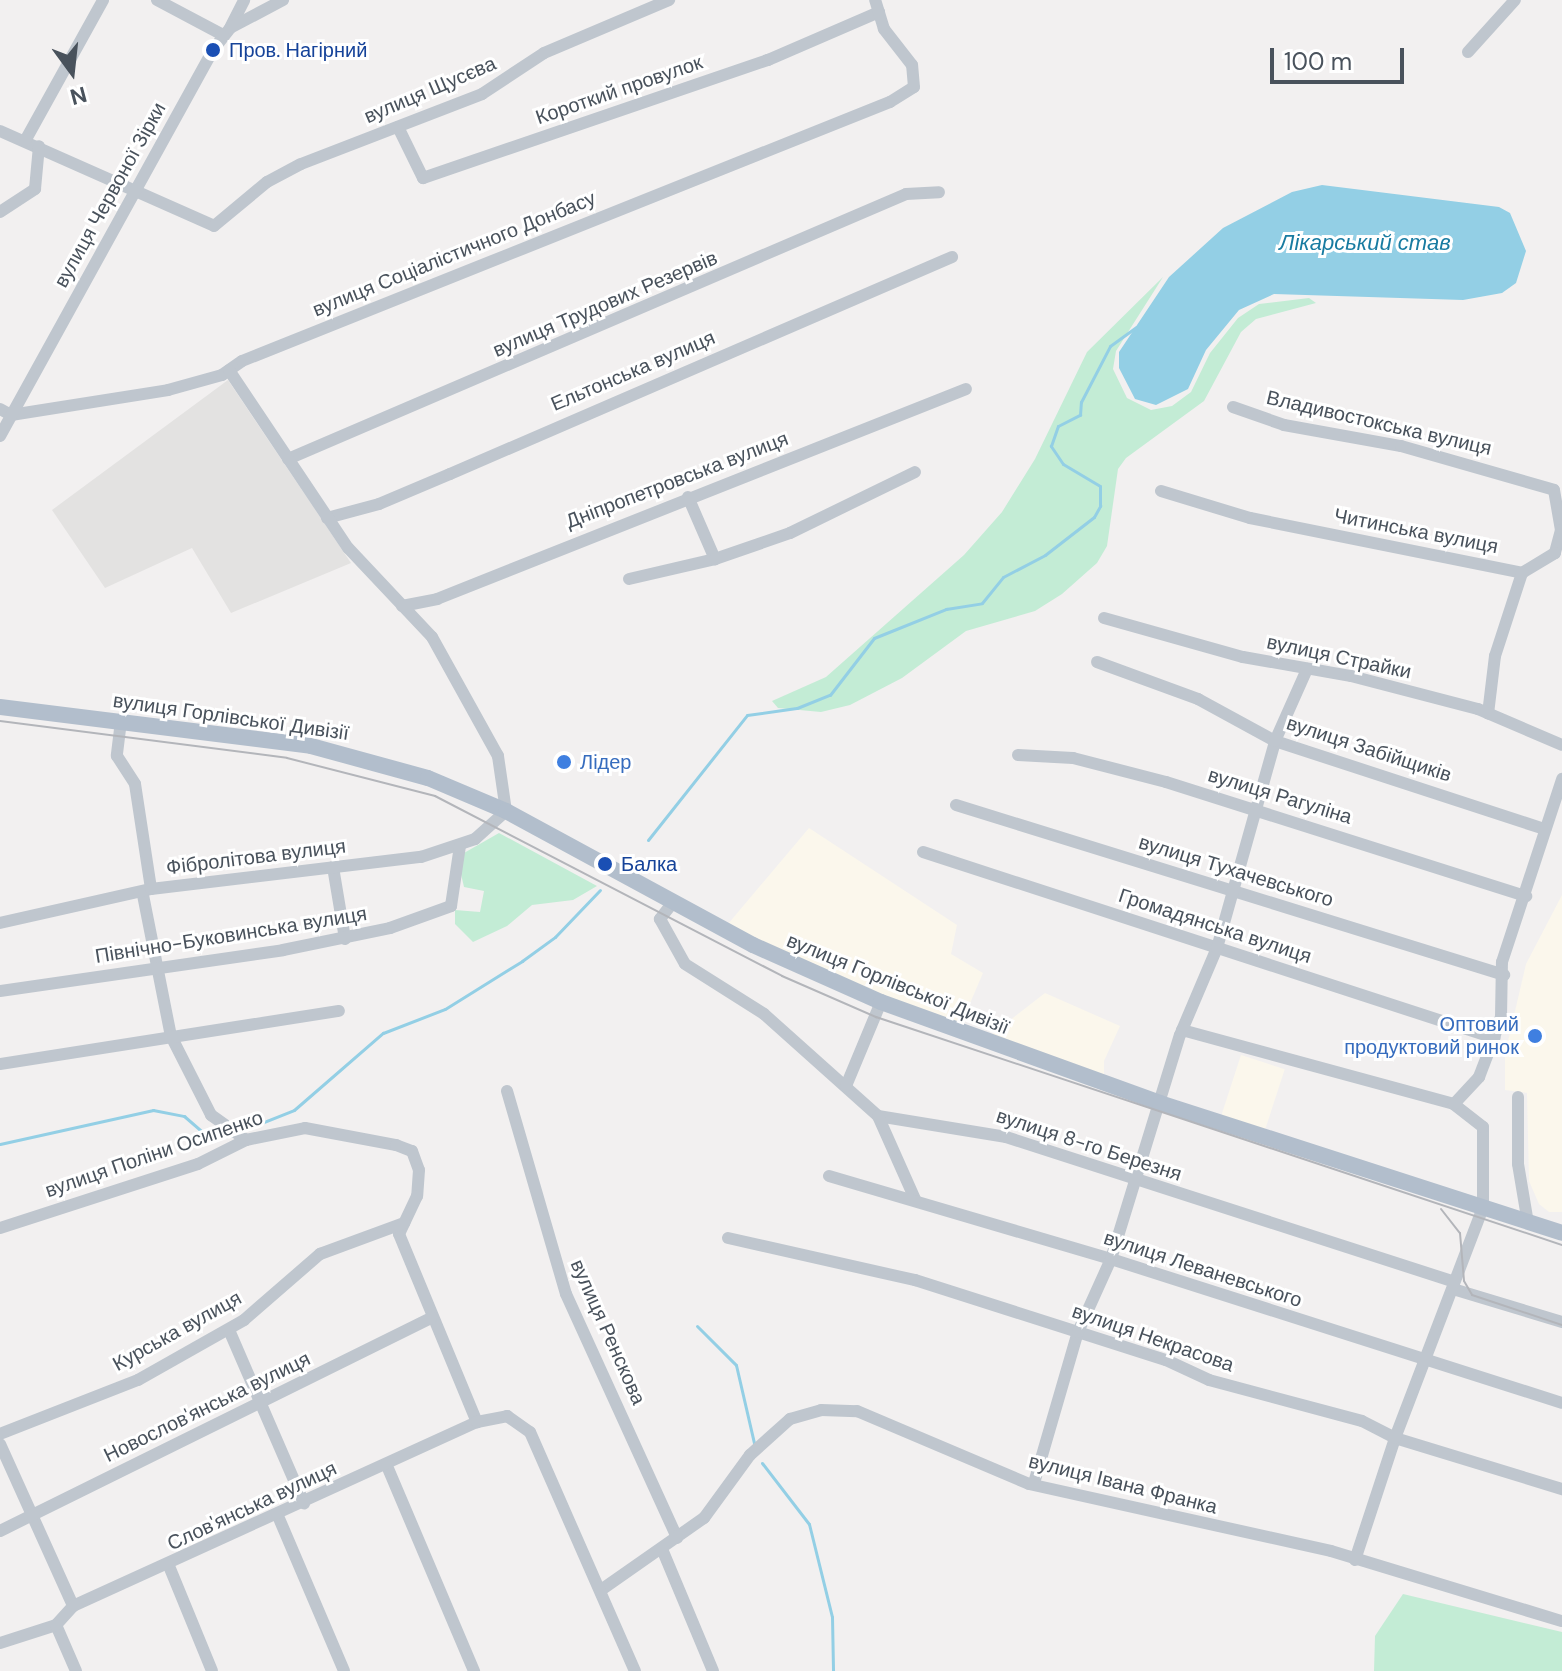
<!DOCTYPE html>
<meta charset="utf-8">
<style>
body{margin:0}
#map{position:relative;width:1562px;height:1671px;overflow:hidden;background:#f2f0f0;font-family:"DM Sans",sans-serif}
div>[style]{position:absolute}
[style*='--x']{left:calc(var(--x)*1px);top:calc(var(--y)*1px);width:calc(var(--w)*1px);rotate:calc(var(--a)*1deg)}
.commercial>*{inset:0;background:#fbf7ec;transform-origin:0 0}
.education>*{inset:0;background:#e3e2e1}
.green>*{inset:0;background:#c3ecd5}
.water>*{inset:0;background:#93cfe5}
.stream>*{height:3px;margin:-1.5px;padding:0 1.5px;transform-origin:1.5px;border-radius:1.5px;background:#93cfe5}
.minor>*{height:12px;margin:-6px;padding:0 6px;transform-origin:6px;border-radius:6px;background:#bfc6ce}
.major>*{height:16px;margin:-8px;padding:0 8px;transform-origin:8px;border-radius:8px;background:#b2becc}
.tram>*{height:2px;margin:-1px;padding:0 1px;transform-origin:1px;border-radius:1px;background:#b3b5ba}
.dots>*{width:22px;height:22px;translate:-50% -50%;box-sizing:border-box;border:4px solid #fff;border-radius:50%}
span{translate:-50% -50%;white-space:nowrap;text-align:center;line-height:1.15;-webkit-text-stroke:6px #fff;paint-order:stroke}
.transit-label{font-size:20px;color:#164399}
.left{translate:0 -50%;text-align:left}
.street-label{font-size:20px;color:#49525c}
.shop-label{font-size:20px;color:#366cbe}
.right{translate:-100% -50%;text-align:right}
.water-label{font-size:22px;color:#187ba1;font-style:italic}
.north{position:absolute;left:32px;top:32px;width:80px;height:80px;-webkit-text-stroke:6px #fff;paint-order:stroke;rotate:165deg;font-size:22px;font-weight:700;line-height:32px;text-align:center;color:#49525c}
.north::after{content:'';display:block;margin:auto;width:28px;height:36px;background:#49525c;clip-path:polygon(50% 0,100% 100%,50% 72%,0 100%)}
.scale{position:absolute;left:1270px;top:48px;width:134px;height:36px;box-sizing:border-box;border:4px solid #49525c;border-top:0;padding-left:10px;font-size:24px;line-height:28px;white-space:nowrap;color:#49525c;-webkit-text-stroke:6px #fff;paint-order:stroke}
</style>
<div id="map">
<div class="commercial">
<i style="clip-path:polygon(809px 828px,957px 925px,951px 954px,983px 973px,959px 1029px,828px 975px,728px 924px)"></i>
<i style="clip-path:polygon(1562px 895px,1562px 1212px,1549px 1212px,1539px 1204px,1529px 1181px,1527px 1093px,1505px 1090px,1505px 1054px,1526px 964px)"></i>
<i style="clip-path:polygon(1045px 993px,1120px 1026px,1104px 1061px,1104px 1081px,987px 1038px)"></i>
<i style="left:1241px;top:1055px;width:46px;height:65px;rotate:18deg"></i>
</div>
<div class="education">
<i style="clip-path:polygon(228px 380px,351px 563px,231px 613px,192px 548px,105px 588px,52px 510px)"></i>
</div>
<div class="green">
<i style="clip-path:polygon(1163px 277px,1116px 351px,1113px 369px,1127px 398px,1151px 410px,1172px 406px,1191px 392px,1210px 353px,1238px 318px,1259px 304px,1309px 298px,1316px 303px,1256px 319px,1241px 332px,1204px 401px,1126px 458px,1118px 469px,1107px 546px,1097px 563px,1062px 594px,1035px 611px,966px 631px,902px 678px,850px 705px,821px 712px,778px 708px,772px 701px,826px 677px,964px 555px,1002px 512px,1035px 459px,1087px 352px)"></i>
<i style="clip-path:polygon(499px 833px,597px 886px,573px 900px,532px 905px,507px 926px,473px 942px,455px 924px,455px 910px,480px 912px,484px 891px,464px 887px,457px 857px)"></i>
<i style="clip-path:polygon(1403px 1594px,1562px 1632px,1562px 1671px,1374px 1671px,1375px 1636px)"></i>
</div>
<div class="water">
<i style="clip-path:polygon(1322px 185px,1499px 207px,1510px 213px,1526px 251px,1516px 283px,1502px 293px,1463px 300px,1274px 294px,1239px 310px,1206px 350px,1188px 389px,1156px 405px,1135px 399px,1119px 368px,1119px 352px,1169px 277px,1223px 228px,1292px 192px)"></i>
</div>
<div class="stream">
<i style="--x:648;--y:840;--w:159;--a:-51.6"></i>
<i style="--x:747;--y:715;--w:50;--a:-8"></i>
<i style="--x:797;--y:708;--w:35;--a:-22"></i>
<i style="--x:830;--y:695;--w:72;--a:-52.3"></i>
<i style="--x:874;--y:638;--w:78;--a:-21.9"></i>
<i style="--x:946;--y:609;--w:36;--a:-9"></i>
<i style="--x:982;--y:603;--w:33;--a:-51"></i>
<i style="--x:1003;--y:577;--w:47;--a:-27.6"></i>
<i style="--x:1045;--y:555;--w:62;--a:-37.8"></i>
<i style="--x:1094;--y:517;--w:13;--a:-61"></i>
<i style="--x:1100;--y:506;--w:20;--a:-90"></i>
<i style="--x:1100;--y:486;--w:43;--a:-149.3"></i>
<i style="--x:1063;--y:464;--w:22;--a:-124"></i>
<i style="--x:1051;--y:446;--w:21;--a:-71"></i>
<i style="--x:1058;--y:426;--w:25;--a:-27"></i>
<i style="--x:1080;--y:415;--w:13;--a:-86"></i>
<i style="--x:1081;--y:402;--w:63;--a:-62.6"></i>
<i style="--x:1110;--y:346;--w:32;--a:-36"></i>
<i style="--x:239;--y:1132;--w:59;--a:-21.8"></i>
<i style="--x:294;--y:1110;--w:118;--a:-40.9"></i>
<i style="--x:383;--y:1033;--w:66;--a:-21.2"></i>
<i style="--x:445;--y:1009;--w:91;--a:-31.9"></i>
<i style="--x:522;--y:961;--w:41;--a:-36"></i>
<i style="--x:555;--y:937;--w:65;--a:-46.2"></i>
<i style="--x:0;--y:1144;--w:157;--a:-12.5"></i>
<i style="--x:153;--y:1110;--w:32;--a:11"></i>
<i style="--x:184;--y:1116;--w:35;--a:41"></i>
<i style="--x:210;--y:1139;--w:22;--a:-10"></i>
<i style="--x:697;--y:1326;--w:55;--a:45"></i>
<i style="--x:736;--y:1365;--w:80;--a:77"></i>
<i style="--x:762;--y:1463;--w:77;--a:52.4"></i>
<i style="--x:809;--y:1524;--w:96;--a:76.1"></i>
<i style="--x:832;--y:1617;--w:54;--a:88.9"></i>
</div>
<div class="minor">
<i style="--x:157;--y:0;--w:75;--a:27.9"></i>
<i style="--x:231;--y:26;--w:29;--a:-63"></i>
<i style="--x:1468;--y:52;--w:70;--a:-47.9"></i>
<i style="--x:398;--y:127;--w:57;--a:63.9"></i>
<i style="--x:423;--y:178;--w:365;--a:-18.9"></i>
<i style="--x:768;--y:60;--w:121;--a:-23.4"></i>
<i style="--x:0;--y:131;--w:234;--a:23.9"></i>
<i style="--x:214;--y:226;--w:69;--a:-39.7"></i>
<i style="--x:267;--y:182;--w:38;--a:-28"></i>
<i style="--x:301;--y:164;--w:194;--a:-21.1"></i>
<i style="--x:482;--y:94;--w:74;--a:-33.5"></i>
<i style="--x:544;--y:53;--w:136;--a:-23"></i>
<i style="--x:25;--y:141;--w:161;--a:-61"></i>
<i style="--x:0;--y:212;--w:42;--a:-33.3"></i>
<i style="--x:35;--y:189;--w:43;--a:-84.7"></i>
<i style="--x:1233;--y:407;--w:54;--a:19.4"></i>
<i style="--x:1284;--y:425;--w:119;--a:10.2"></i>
<i style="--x:1401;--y:446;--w:159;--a:16"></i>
<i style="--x:1554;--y:490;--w:41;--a:80.1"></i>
<i style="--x:1561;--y:530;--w:24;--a:105"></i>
<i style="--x:1555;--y:553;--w:39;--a:149"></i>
<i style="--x:0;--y:409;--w:13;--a:29"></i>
<i style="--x:11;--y:415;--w:159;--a:-9"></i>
<i style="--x:168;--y:390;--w:56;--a:-15.5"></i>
<i style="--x:222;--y:375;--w:24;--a:-35"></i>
<i style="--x:242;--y:361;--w:698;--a:-21.79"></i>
<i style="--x:890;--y:102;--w:28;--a:-32"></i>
<i style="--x:914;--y:87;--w:22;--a:-95"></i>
<i style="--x:912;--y:65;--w:46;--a:-127.9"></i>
<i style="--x:884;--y:29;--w:30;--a:-107"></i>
<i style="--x:0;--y:436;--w:441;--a:-61.1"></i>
<i style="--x:213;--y:50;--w:28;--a:-52"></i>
<i style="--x:230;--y:28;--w:60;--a:-27.8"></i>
<i style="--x:288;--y:459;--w:672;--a:-23.21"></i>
<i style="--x:906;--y:194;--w:33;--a:-3"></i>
<i style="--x:1161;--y:491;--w:93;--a:16.9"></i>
<i style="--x:1250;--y:518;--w:278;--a:11.4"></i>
<i style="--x:1522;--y:573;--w:87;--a:108"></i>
<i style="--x:1495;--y:656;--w:58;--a:96.9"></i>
<i style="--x:688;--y:497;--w:68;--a:66.5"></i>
<i style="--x:327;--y:518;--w:54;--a:-15.1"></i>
<i style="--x:379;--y:504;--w:77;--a:-22.9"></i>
<i style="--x:450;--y:474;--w:547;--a:-23.38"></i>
<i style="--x:629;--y:579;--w:88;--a:-13.1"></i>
<i style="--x:715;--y:559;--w:79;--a:-19.1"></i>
<i style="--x:790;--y:533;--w:139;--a:-26"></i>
<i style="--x:402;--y:606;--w:36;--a:-11"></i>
<i style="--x:437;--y:599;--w:569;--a:-21.65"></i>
<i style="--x:1104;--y:618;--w:144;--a:15.7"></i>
<i style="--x:1243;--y:657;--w:110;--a:10"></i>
<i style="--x:1351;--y:676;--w:131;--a:14.6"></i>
<i style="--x:1478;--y:709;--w:91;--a:23.2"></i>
<i style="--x:1097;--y:662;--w:108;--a:20.1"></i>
<i style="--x:1198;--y:699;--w:88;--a:28.6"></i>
<i style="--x:1275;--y:741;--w:283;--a:18.1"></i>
<i style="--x:121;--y:721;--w:35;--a:97"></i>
<i style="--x:117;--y:756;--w:33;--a:57"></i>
<i style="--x:135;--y:784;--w:106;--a:81.3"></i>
<i style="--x:1018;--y:755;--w:55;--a:3.1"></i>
<i style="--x:1073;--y:758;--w:96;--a:14.5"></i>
<i style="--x:1166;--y:782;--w:378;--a:17.6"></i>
<i style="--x:956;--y:805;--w:574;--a:17.23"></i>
<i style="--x:923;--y:852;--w:601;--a:18.04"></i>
<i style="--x:333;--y:867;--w:73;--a:80.5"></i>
<i style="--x:143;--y:895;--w:144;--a:78.8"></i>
<i style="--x:171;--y:1036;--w:89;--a:63.1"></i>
<i style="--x:211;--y:1115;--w:43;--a:35.5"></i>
<i style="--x:674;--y:901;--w:23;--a:128"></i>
<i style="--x:660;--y:919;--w:51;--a:60.9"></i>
<i style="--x:685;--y:964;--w:93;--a:32.3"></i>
<i style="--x:764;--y:1014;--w:153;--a:41.8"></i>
<i style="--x:878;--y:1116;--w:130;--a:9.3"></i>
<i style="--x:1006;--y:1137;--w:471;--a:17.9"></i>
<i style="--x:0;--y:923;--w:155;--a:-12.7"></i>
<i style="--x:151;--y:889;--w:272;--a:-6.8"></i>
<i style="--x:421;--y:857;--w:57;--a:-18.4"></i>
<i style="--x:475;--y:839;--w:42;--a:-42.1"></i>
<i style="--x:506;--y:811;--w:56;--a:-98.3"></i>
<i style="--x:498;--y:756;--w:136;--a:-119"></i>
<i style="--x:432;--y:637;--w:122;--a:-133.3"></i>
<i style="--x:348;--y:548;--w:214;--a:-123.8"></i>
<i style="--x:0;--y:991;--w:286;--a:-8.2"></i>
<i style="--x:283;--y:950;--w:109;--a:-11.6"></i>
<i style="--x:390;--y:928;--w:65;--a:-19.8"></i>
<i style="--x:451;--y:906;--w:61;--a:-81.5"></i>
<i style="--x:1182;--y:1030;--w:282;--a:15.2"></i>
<i style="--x:0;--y:1064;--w:343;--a:-8.9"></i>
<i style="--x:846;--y:1086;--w:91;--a:-67.4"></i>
<i style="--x:507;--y:1091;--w:211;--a:73.8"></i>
<i style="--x:566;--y:1294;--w:268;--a:65.5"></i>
<i style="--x:1518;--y:1097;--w:67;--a:90"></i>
<i style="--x:1518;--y:1164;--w:60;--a:80.4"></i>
<i style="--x:878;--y:1116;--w:91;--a:66"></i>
<i style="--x:829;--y:1176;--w:294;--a:16.4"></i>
<i style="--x:1111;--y:1259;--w:473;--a:17.7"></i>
<i style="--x:0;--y:1228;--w:208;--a:-17.9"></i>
<i style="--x:198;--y:1164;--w:54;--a:-26.6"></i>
<i style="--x:246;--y:1140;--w:60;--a:-11.5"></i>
<i style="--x:305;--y:1128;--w:93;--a:10.6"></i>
<i style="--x:396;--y:1145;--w:17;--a:21"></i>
<i style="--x:412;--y:1151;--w:20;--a:70"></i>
<i style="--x:419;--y:1170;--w:26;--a:94"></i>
<i style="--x:417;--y:1196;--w:42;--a:115.3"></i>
<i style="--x:399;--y:1234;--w:204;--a:67.5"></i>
<i style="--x:728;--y:1238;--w:192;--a:12.7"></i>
<i style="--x:915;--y:1280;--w:263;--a:17.7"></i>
<i style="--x:1166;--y:1360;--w:47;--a:24.9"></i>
<i style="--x:1209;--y:1380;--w:158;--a:15"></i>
<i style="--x:1362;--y:1421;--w:37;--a:27"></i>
<i style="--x:1395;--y:1438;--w:175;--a:17"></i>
<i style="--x:1453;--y:1289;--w:114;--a:16.8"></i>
<i style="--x:229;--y:1330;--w:189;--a:66.6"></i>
<i style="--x:0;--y:1434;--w:148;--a:-21.4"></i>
<i style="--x:138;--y:1380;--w:122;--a:-29.5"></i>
<i style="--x:244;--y:1320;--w:101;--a:-41"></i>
<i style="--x:320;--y:1254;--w:90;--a:-20.3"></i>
<i style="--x:0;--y:1444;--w:178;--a:65.7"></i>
<i style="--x:387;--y:1466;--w:223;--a:67"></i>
<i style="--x:1034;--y:1483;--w:157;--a:-73.8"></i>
<i style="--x:1078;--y:1332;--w:80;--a:-65.7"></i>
<i style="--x:1111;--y:1259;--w:234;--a:-72.9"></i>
<i style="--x:1180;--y:1035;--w:95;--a:-67"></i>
<i style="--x:1217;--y:948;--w:215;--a:-74.3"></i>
<i style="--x:1275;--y:741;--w:79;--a:-66"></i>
<i style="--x:278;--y:1516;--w:168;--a:66.9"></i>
<i style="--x:0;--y:1531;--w:481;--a:-26.3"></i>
<i style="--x:662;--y:1549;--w:132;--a:67.3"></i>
<i style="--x:1355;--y:1560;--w:128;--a:-71.8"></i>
<i style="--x:1395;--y:1438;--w:246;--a:-69.1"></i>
<i style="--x:1483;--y:1208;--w:81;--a:-90"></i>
<i style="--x:1483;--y:1127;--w:37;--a:-142"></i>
<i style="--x:1454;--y:1104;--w:37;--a:-47"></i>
<i style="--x:1479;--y:1077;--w:42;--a:-69"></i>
<i style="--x:1494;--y:1038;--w:22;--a:-72"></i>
<i style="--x:1501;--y:1017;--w:55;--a:-89"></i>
<i style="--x:1502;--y:962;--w:193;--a:-71.8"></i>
<i style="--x:169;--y:1566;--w:113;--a:67.7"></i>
<i style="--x:601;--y:1590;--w:126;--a:-35"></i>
<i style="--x:704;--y:1518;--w:78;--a:-53.9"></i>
<i style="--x:750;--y:1455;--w:54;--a:-42"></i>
<i style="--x:790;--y:1419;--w:32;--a:-16"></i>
<i style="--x:821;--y:1410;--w:36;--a:2"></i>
<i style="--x:857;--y:1411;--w:187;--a:23"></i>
<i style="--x:1029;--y:1484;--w:309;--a:12.5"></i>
<i style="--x:1331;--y:1551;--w:241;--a:16.9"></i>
<i style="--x:56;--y:1625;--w:50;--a:66.5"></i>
<i style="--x:0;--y:1643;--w:59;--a:-17.8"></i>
<i style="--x:56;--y:1625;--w:25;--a:-48"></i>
<i style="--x:73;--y:1606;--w:444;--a:-24.5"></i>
<i style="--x:477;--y:1422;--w:31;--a:-11"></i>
<i style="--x:507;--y:1416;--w:28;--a:35"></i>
<i style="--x:530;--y:1432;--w:261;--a:66.3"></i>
</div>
<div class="major">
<i style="--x:0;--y:707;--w:313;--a:7.1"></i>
<i style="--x:311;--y:746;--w:121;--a:15.3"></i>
<i style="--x:428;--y:778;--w:85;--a:22.9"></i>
<i style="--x:506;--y:811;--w:281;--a:28.5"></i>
<i style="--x:753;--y:945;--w:140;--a:24"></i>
<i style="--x:881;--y:1002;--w:297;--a:19.9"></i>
<i style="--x:1160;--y:1103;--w:422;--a:17.9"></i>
</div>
<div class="tram">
<i style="--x:0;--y:721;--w:289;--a:7.3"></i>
<i style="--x:287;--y:758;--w:153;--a:14.4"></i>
<i style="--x:435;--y:796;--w:391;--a:27.4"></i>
<i style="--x:782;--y:976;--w:103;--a:23.6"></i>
<i style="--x:876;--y:1017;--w:723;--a:18.38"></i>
<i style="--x:1441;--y:1209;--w:31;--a:52"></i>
<i style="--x:1460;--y:1233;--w:48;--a:85.2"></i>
<i style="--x:1464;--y:1281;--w:16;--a:60"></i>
<i style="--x:1472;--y:1295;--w:95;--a:18.4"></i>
</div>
<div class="dots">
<i style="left:213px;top:50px;background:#1a4fb4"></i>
<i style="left:564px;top:762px;background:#3f7fe0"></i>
<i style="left:605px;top:864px;background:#1a4fb4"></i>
<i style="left:1535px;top:1036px;background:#3f7fe0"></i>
</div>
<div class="transit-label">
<span class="left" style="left:229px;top:50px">Пров. Нагірний</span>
<span class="left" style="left:621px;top:864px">Балка</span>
</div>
<div class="street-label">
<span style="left:430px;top:90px;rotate:-23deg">вулиця Щусєва</span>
<span style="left:619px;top:90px;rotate:-19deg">Короткий провулок</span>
<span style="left:110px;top:195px;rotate:-61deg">вулиця Червоної Зірки</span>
<span style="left:454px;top:254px;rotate:-22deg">вулиця Соціалістичного Донбасу</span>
<span style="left:605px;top:304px;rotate:-23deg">вулиця Трудових Резервів</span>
<span style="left:633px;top:371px;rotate:-23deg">Ельтонська вулиця</span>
<span style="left:1379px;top:423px;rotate:13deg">Владивостокська вулиця</span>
<span style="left:677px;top:480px;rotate:-21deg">Дніпропетровська вулиця</span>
<span style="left:1416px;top:531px;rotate:11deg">Читинська вулиця</span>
<span style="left:1339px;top:657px;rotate:12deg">вулиця Страйки</span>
<span style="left:231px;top:717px;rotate:8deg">вулиця Горлівської Дивізії</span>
<span style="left:1369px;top:749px;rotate:18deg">вулиця Забійщиків</span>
<span style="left:1280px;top:796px;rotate:17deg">вулиця Рагуліна</span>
<span style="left:256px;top:857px;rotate:-7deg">Фібролітова вулиця</span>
<span style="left:1236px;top:871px;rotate:17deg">вулиця Тухачевського</span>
<span style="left:1215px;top:926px;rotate:18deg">Громадянська вулиця</span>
<span style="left:231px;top:935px;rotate:-9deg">Північно-Буковинська вулиця</span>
<span style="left:898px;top:984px;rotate:22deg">вулиця Горлівської Дивізії</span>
<span style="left:1089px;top:1145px;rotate:18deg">вулиця 8-го Березня</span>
<span style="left:154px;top:1154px;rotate:-19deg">вулиця Поліни Осипенко</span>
<span style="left:1203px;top:1269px;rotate:18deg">вулиця Леваневського</span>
<span style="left:177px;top:1331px;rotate:-29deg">Курська вулиця</span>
<span style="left:608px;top:1332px;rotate:66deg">вулиця Ренскова</span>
<span style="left:1153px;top:1338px;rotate:19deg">вулиця Некрасова</span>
<span style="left:207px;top:1407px;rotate:-26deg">Новослов'янська вулиця</span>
<span style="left:1123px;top:1484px;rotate:14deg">вулиця Івана Франка</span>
<span style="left:252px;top:1506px;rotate:-25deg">Слов'янська вулиця</span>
</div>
<div class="shop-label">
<span class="left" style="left:580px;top:762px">Лідер</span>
<span class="right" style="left:1519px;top:1036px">Оптовий<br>продуктовий ринок</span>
</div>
<div class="water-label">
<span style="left:1365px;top:243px">Лікарський став</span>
</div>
<div class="north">N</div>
<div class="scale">100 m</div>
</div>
